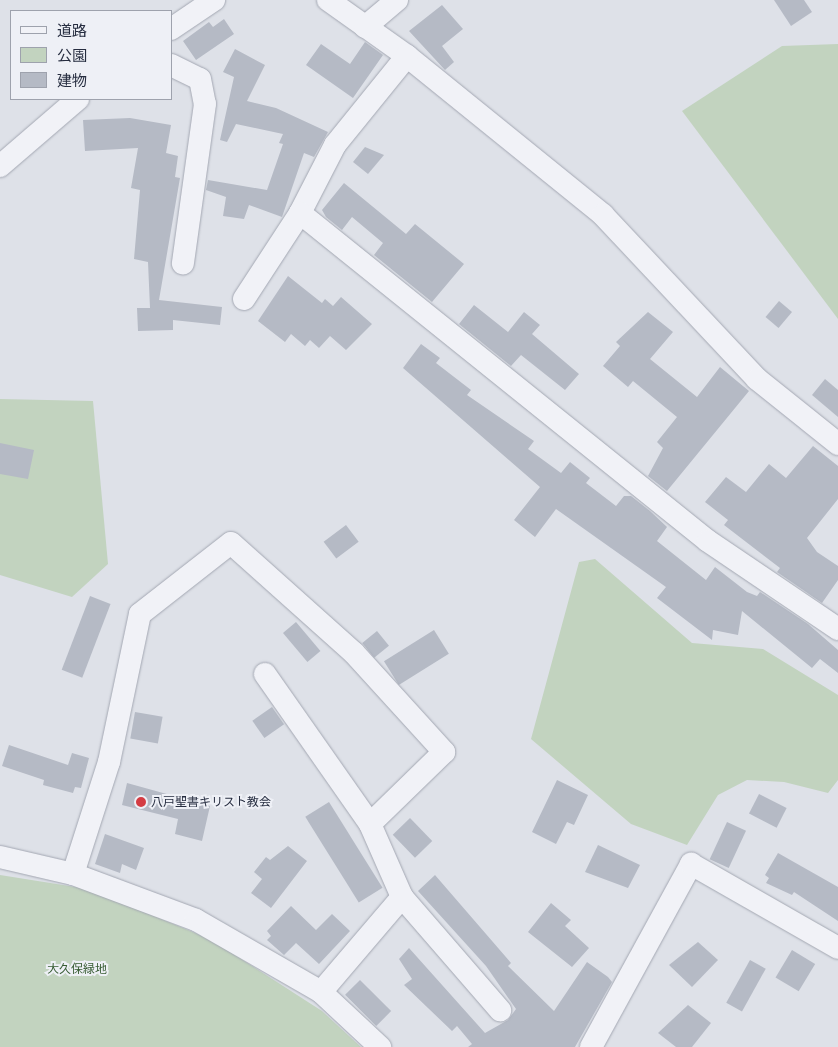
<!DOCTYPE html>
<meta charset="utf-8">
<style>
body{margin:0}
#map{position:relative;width:838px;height:1047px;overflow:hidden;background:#dee1e8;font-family:"PT Sans Narrow","Noto Sans JP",sans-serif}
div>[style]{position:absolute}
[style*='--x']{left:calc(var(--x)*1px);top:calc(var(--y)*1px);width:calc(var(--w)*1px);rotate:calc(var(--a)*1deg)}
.green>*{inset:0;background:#c2d3bf}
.building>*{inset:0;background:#b5bac5;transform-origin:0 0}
.roads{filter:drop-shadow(0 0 1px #a3a7b2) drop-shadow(0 0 1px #a3a7b2)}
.minor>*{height:22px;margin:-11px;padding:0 11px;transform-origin:11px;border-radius:11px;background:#f1f2f7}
.dots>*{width:14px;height:14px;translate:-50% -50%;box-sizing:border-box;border:2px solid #eef0f6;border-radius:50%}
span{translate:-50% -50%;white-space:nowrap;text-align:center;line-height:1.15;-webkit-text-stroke:4px #eef0f6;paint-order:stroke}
.poi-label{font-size:12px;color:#262d40}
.left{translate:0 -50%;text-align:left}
.park-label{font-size:12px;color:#375c33}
.legend{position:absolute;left:10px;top:10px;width:162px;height:90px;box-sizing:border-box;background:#eef0f6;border:1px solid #9ea2ad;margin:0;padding:6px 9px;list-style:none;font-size:15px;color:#262d40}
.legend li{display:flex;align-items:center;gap:10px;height:25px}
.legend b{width:25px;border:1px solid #9ea2ad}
</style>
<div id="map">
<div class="green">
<i style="clip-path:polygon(838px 44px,838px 319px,682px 111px,782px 46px)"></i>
<i style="clip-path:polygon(0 399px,93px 401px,108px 564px,72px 597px,0 575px)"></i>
<i style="clip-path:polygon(595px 559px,692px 643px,763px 649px,838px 695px,838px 780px,828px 793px,784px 782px,747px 780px,718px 795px,687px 845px,631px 824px,531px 739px,579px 562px)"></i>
<i style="clip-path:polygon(0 875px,88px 889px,210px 939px,322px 1011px,361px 1047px,0 1047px)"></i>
</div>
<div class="building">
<i style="clip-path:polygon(774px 0,804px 0,812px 12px,791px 26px)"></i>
<i style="clip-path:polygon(442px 5px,463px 29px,442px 46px,454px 62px,445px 70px,409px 31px)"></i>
<i style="clip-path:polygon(224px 19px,234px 34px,196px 60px,183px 41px,209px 22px,213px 27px)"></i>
<i style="clip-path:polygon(365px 42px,383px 55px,353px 98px,306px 65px,321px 44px,350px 64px)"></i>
<i style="clip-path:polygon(235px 49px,265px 65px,247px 101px,276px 108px,328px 132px,314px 157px,304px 153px,282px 217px,249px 205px,244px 219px,223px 216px,226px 197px,206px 190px,208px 180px,267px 190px,283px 144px,279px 143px,283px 134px,236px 124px,227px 142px,220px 140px,234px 77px,223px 72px)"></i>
<i style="clip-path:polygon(130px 118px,171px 125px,166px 153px,178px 156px,175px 177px,180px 178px,159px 300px,222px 307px,220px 325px,173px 320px,173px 330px,138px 331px,137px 308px,150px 308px,148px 262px,134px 259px,140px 190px,131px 188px,138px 148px,85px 151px,83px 120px)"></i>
<i style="clip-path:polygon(365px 147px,384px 155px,368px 174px,353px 162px)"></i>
<i style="clip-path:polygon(344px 183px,406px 234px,415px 224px,464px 264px,432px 302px,374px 255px,383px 243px,352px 217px,342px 230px,326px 217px,322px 210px)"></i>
<i style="clip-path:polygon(288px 276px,322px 303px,325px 299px,333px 306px,341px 297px,372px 324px,346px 350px,330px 336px,319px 348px,310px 340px,305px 346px,291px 334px,285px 342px,258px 321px)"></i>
<i style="left:779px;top:301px;width:17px;height:21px;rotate:40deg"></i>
<i style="clip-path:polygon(474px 305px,508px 332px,524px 312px,540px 325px,532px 334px,579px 374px,565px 390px,521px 355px,511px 366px,459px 324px)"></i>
<i style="clip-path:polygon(648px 312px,673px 332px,650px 359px,697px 397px,720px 367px,749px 391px,667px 491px,648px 476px,663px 448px,657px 442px,677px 417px,633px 381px,628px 387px,603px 366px,620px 346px,616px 342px)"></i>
<i style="clip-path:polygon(421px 344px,440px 358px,436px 363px,471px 390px,467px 395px,534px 441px,528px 449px,561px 473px,570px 462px,590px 478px,586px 483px,616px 506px,624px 496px,631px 496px,650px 511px,667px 527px,657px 541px,706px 580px,715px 567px,747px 592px,757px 596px,760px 592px,808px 624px,838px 650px,838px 673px,820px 659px,812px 668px,742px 611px,738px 635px,713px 630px,712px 640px,657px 598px,666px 587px,556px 509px,535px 537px,514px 520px,540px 487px,403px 368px)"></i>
<i style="clip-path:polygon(825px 379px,838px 390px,838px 417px,812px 395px)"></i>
<i style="clip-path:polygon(0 443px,34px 450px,28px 479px,0 474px)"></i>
<i style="clip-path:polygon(813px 446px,838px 466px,838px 499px,807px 538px,817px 552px,838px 566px,838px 580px,822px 603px,777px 572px,780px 568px,724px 525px,728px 520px,705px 502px,726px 477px,746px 492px,769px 464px,786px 478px)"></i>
<i style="left:346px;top:525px;width:21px;height:28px;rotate:53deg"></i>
<i style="left:90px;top:596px;width:22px;height:79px;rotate:21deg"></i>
<i style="left:296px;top:622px;width:38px;height:17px;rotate:50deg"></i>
<i style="left:434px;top:630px;width:28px;height:59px;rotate:58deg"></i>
<i style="left:377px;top:631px;width:19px;height:19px;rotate:51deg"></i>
<i style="left:272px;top:707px;width:21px;height:24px;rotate:55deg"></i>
<i style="left:135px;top:712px;width:28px;height:27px;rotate:10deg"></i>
<i style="clip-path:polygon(9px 745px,68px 765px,72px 753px,89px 758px,81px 788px,75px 787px,73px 793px,43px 785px,44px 780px,2px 766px)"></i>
<i style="clip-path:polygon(557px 780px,588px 795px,574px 825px,567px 822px,556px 844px,532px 832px)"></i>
<i style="clip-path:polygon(127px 783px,210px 806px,202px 841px,175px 834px,178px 819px,122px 805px)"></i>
<i style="left:759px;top:794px;width:31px;height:22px;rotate:27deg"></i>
<i style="left:329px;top:802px;width:101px;height:28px;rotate:58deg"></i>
<i style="left:410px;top:818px;width:32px;height:24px;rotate:46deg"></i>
<i style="left:727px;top:822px;width:21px;height:41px;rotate:25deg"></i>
<i style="clip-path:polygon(105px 834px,144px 848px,136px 870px,122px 864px,120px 873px,95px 864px)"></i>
<i style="clip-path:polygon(598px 845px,640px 865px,628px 888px,585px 872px)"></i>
<i style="clip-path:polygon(288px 846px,307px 861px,271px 908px,251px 893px,262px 879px,254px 872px,266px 857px,270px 860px)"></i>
<i style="clip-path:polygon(778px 853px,838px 887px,838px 921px,794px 892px,792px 895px,766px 883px,769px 878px,765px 875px)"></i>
<i style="clip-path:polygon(435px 875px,511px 963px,508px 966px,554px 1011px,587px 962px,608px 977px,612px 982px,575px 1047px,468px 1047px,472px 1044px,457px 1026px,452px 1031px,404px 985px,412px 979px,399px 959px,409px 948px,485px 1033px,508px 1020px,516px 1009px,486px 966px,418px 891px)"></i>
<i style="clip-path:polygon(551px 903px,571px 920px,565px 926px,589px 948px,572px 967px,528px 932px)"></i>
<i style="clip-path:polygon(291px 906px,316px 930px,332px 914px,350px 931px,319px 964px,296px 943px,284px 955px,267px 940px,271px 936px,267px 931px)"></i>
<i style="clip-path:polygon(698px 942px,718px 960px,692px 987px,669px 965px)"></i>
<i style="left:792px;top:950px;width:27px;height:32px;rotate:31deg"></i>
<i style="left:750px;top:960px;width:18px;height:49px;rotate:29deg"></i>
<i style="left:360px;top:980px;width:44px;height:21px;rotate:45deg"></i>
<i style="clip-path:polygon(688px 1005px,711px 1023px,692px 1047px,676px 1047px,658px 1033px)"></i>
</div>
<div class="roads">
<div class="minor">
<i style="--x:328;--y:0;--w:97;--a:35.3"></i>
<i style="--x:407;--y:56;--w:252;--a:39"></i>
<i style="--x:603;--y:215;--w:225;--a:46.8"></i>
<i style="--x:757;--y:379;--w:104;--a:38.7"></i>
<i style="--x:365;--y:27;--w:42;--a:-40.2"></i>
<i style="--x:171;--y:29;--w:52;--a:-34"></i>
<i style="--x:407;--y:56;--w:114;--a:129"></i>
<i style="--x:335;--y:145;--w:76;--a:117.2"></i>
<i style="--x:300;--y:213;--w:523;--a:38.8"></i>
<i style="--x:708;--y:541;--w:157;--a:34.1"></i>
<i style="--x:171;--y:65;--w:32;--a:26"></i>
<i style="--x:200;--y:79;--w:25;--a:79"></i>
<i style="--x:205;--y:104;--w:161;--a:97.9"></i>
<i style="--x:0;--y:166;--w:103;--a:-40.7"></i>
<i style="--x:244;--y:299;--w:103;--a:-56.9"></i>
<i style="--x:265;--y:674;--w:183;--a:55"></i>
<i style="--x:370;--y:824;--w:80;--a:66.3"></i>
<i style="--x:402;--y:897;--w:150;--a:49.1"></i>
<i style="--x:0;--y:857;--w:75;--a:13.1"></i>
<i style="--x:73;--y:874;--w:131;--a:20.5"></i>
<i style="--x:196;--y:920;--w:144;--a:29.9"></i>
<i style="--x:321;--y:992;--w:81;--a:43"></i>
<i style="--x:73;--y:874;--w:118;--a:-72.2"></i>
<i style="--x:109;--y:762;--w:151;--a:-78.2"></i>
<i style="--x:140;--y:614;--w:115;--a:-38"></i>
<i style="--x:231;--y:543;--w:165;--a:41.8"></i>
<i style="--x:354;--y:653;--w:134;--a:47.7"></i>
<i style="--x:444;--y:752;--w:103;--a:135.8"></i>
<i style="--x:321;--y:992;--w:125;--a:-49.5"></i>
<i style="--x:591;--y:1047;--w:209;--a:-61.3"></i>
<i style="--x:691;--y:864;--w:169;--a:29.7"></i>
</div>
</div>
<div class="dots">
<i style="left:141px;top:802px;background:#d43c43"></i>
</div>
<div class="poi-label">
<span class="left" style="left:151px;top:802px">八戸聖書キリスト教会</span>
</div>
<div class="park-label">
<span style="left:77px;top:969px">大久保緑地</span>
</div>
<ul class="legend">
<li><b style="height:6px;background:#f1f2f7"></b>道路</li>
<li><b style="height:14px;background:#c2d3bf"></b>公園</li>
<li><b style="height:14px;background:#b5bac5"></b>建物</li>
</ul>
</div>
